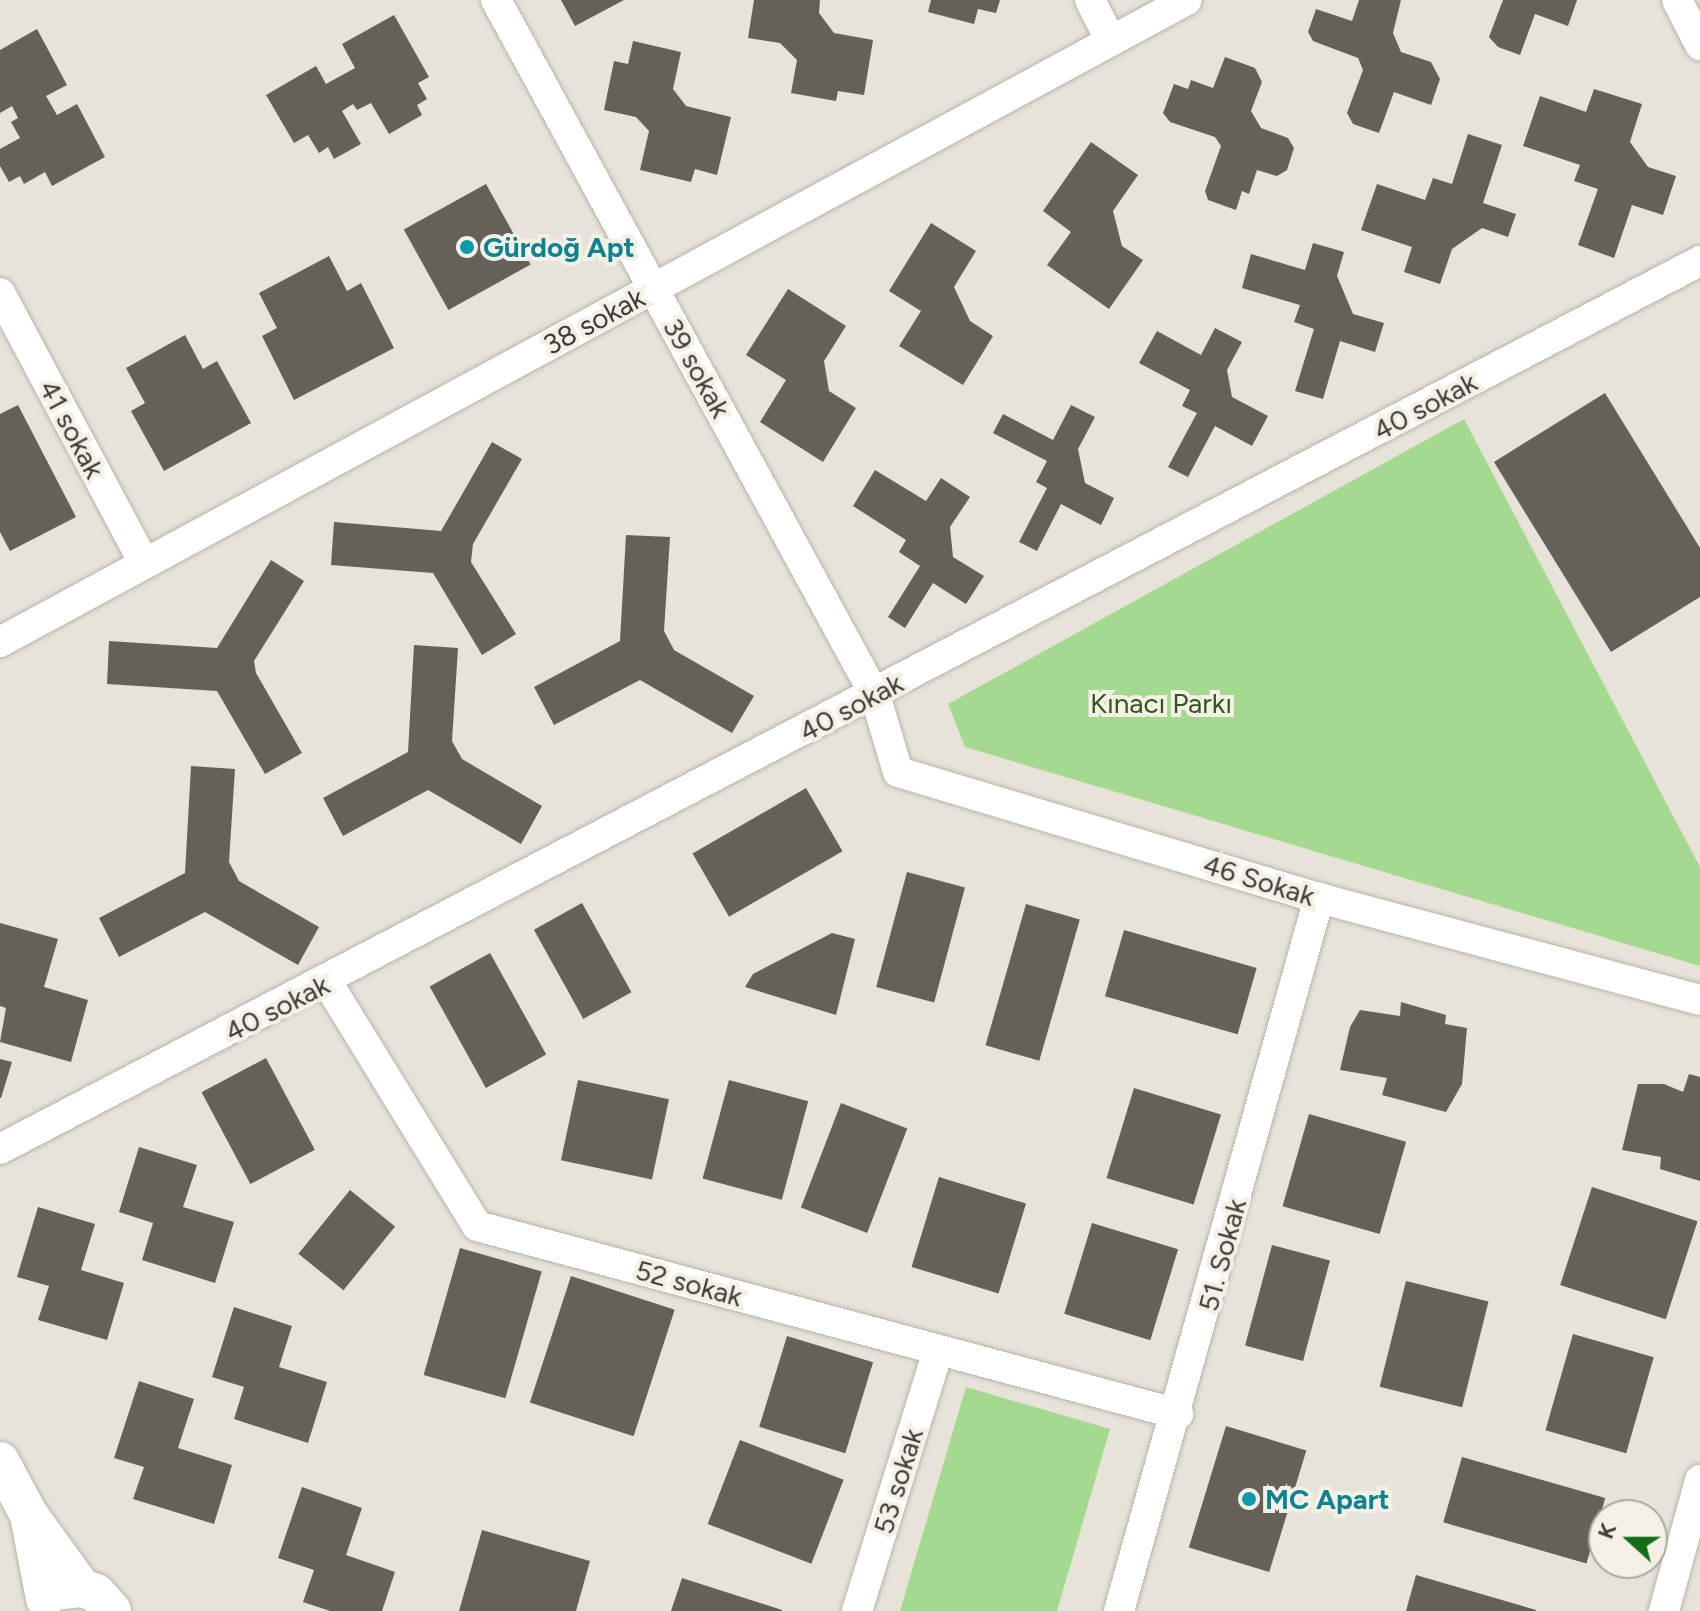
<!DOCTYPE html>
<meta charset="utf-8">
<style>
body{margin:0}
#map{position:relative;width:1700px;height:1611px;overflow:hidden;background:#e7e3d9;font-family:Figtree,sans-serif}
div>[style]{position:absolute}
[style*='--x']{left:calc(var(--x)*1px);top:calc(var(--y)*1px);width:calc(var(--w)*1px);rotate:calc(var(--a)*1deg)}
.green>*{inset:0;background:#a6d990}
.building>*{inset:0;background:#656159;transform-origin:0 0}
.roads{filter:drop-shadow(0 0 2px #b8b5ab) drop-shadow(0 0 2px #b8b5ab)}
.minor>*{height:30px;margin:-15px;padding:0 15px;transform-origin:15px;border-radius:15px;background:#fff}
.tertiary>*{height:38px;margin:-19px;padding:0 19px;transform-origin:19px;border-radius:19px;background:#fff}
.dots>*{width:22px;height:22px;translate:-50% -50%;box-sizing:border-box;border:4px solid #f4f0e6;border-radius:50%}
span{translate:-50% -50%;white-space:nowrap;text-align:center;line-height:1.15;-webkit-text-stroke:8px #f4f0e6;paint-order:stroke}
.culture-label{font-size:28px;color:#0d838f;font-weight:700}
.left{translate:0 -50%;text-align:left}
.street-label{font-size:28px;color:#3e3c38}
.park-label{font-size:28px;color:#30551d}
.north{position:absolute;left:1588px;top:1499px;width:80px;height:80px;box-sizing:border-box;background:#f4f0e6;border:2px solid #aba8a0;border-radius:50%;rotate:291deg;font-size:22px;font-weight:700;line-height:32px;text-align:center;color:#3e3c38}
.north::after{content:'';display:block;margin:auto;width:28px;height:36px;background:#136e19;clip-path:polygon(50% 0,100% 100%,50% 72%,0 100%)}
</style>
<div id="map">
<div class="green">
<i style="clip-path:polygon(1464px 419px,1700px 867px,1700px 966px,965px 747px,948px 704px)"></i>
<i style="clip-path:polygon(966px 1387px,1110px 1429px,1057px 1611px,900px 1611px)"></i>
</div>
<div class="building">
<i style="clip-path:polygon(561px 0,624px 0,575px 26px)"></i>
<i style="clip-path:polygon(754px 0,820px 0,819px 13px,834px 33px,873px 40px,864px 95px,838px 91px,836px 101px,791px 93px,797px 60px,780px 43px,748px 38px)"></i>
<i style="clip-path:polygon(931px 0,1000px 0,996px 13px,978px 9px,974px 24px,928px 12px)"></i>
<i style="clip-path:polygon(1359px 0,1401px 0,1393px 33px,1401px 52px,1431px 62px,1440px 79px,1431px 105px,1394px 92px,1379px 133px,1353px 124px,1347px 113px,1363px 70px,1358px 58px,1313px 41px,1308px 32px,1316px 9px,1352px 21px)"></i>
<i style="clip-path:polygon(1503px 0,1577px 0,1568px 26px,1535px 14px,1520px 55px,1498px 47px,1489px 37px)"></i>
<i style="clip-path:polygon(394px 15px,429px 77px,418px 83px,427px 99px,417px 105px,422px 115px,389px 134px,371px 103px,357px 110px,353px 104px,342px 111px,361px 144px,334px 159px,328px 147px,319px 153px,308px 135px,294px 143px,266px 95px,316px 66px,326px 84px,355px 68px,342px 44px)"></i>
<i style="clip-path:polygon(37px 29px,67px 85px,46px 96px,57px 115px,77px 104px,105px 157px,52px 186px,45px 172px,24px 184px,20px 176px,9px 182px,0 166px,0 149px,20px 138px,11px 122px,18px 118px,12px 106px,0 113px,0 50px)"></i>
<i style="clip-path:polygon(633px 41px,681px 52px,673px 89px,686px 106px,731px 117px,717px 175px,695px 169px,691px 182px,640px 170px,649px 131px,636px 117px,604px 110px,614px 61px,628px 64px)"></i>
<i style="clip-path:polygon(1225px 57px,1255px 68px,1262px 82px,1251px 111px,1261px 128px,1288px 138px,1294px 148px,1287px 170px,1277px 176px,1257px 170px,1249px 194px,1242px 191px,1236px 210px,1208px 200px,1205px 191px,1221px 146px,1215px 137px,1170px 122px,1163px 113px,1174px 84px,1188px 89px,1191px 80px,1213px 88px)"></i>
<i style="clip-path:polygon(1594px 89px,1642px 104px,1630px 142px,1648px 167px,1676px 176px,1663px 215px,1632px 205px,1614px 258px,1578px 245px,1598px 189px,1574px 181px,1580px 165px,1523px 146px,1540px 96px,1586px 112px)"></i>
<i style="clip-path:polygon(1468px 134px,1502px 145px,1483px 203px,1516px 214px,1508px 237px,1482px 228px,1452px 249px,1440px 284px,1404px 272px,1412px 247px,1361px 230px,1377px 184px,1425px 200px,1433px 178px,1452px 184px)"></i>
<i style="clip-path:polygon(1091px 142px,1138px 175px,1113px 211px,1122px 246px,1143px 260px,1109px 309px,1047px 265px,1071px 232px,1043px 211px)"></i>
<i style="left:486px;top:184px;width:92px;height:94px;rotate:61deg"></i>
<i style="clip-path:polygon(931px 223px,976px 251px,954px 287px,970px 321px,993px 336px,963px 385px,899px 346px,921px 311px,889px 291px)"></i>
<i style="clip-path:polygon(1313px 243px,1344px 252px,1337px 276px,1353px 314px,1384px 323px,1375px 352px,1340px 341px,1323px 399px,1295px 391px,1314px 329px,1294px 322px,1300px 305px,1242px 288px,1251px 254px,1305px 270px)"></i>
<i style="clip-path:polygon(329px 256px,347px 291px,361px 283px,394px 348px,294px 400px,262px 336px,277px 328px,259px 293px)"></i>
<i style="clip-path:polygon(788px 289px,846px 326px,824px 361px,829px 391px,856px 408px,823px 462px,760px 422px,786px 380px,746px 355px)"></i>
<i style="clip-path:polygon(1215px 328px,1242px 342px,1227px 370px,1232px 397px,1268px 416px,1252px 446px,1215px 426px,1188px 477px,1168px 467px,1197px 413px,1182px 406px,1190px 390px,1139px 363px,1157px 331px,1201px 355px)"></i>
<i style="clip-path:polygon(185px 335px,203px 369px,217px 361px,251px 423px,164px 471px,131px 411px,145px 403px,126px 368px)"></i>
<i style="clip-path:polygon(1605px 393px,1700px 548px,1700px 597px,1611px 652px,1494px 462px)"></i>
<i style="clip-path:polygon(18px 405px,76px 517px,10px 551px,0 532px,0 414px)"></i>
<i style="clip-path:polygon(1071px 405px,1095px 417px,1078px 449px,1085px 483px,1114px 498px,1101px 525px,1061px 504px,1037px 551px,1019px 542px,1047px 488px,1036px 482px,1047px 461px,993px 433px,1003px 414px,1053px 440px)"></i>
<i style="clip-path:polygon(492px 442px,522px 459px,473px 544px,471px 562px,516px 634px,482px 655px,433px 573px,331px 565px,334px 522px,441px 531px)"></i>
<i style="clip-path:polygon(875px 470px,926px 501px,941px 478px,970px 497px,950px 527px,953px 557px,984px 576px,966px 604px,933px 583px,905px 628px,888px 617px,920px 566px,899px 552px,906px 540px,853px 506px)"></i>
<i style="clip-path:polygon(626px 535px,670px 537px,664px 631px,674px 650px,754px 696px,732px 733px,640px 680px,554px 725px,534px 687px,620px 641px)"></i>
<i style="clip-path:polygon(271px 560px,304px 581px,254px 661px,256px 673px,302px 753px,265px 774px,217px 691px,107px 684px,109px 641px,217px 648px)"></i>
<i style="clip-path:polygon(414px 645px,458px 648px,452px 741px,462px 759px,542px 806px,521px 844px,428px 790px,343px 836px,323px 798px,408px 752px)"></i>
<i style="clip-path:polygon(191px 766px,235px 769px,229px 862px,239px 881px,319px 927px,298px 965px,205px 912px,119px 957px,99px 918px,185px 873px)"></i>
<i style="left:806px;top:788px;width:73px;height:131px;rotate:60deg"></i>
<i style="left:907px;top:872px;width:60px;height:119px;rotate:15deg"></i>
<i style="left:582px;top:903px;width:102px;height:55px;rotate:61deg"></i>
<i style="left:1026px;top:904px;width:56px;height:147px;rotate:16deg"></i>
<i style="clip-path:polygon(0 923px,58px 939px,44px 987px,88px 1000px,71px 1062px,0 1042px,6px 1008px,0 1006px)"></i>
<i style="left:1124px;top:930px;width:138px;height:69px;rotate:16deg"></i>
<i style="clip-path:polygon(832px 933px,855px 939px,836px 1015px,745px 987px,753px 974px)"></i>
<i style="left:490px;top:953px;width:116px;height:69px;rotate:61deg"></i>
<i style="clip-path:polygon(1401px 1002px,1446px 1015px,1445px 1024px,1467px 1028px,1462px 1084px,1446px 1112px,1382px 1095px,1387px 1078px,1340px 1070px,1350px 1027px,1360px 1010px,1400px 1016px)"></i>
<i style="left:266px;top:1058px;width:104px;height:73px;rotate:62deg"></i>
<i style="clip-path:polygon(0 1059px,12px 1062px,1px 1098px,0 1098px)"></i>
<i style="clip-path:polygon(1689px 1074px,1700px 1077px,1700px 1181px,1660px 1169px,1661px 1157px,1622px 1150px,1638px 1084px,1664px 1084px,1683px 1092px)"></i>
<i style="left:578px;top:1080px;width:93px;height:82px;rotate:12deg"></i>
<i style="left:729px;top:1080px;width:82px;height:102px;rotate:15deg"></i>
<i style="left:1134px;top:1088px;width:91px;height:94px;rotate:17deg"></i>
<i style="left:841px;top:1103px;width:71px;height:112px;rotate:21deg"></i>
<i style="left:1309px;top:1114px;width:101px;height:96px;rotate:16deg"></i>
<i style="clip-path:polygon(139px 1147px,197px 1165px,183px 1207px,234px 1222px,215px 1283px,142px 1260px,153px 1223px,119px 1212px)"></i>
<i style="left:939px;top:1177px;width:91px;height:94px;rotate:17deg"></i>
<i style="left:1592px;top:1187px;width:111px;height:103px;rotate:18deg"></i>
<i style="left:350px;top:1190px;width:58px;height:82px;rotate:39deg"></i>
<i style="clip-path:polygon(38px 1207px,95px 1224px,81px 1270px,124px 1283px,107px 1340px,38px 1320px,49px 1286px,17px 1277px)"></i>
<i style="left:1092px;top:1223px;width:90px;height:95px;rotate:17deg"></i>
<i style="left:1272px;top:1245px;width:60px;height:104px;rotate:15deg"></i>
<i style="left:460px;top:1248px;width:85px;height:132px;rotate:16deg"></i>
<i style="left:571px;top:1276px;width:109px;height:133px;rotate:18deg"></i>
<i style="left:1406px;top:1281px;width:85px;height:109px;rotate:14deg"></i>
<i style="clip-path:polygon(234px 1307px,292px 1326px,279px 1367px,327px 1382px,308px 1443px,234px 1419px,244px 1387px,212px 1377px)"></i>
<i style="left:1573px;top:1334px;width:84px;height:100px;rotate:16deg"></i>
<i style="left:787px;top:1336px;width:90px;height:95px;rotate:17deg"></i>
<i style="clip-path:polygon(139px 1381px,194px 1399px,178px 1448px,232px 1465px,214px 1524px,133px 1499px,144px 1467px,114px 1458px)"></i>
<i style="left:1226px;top:1426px;width:84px;height:127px;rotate:17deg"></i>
<i style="left:740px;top:1440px;width:111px;height:90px;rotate:21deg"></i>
<i style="left:1462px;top:1457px;width:149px;height:68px;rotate:16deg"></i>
<i style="clip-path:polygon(302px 1487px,362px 1508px,346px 1555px,395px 1572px,382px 1611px,330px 1611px,303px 1602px,314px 1570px,278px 1558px)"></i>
<i style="clip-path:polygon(482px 1530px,590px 1561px,576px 1611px,459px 1611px)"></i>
<i style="clip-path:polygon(1416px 1575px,1536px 1610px,1536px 1611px,1406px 1611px)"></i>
<i style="clip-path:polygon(682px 1578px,782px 1610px,782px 1611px,671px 1611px)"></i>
</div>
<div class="roads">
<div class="minor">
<i style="--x:496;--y:0;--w:792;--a:61.4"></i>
<i style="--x:875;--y:695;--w:80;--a:73.4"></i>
<i style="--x:898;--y:772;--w:439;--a:16.7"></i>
<i style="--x:1319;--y:898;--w:394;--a:15"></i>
<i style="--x:1090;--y:0;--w:46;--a:62.9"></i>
<i style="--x:1677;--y:0;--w:51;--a:62.9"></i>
<i style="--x:0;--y:293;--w:307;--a:61.9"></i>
<i style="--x:0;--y:642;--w:1349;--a:-28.41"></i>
<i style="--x:327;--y:982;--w:286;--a:58.4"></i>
<i style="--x:477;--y:1226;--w:726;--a:15.01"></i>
<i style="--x:0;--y:1149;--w:1918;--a:-27.58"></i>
<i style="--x:857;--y:1611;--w:272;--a:-72.7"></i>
<i style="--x:1119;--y:1611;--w:741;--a:-74.33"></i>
<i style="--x:1664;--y:1611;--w:136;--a:-74.6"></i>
</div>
<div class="tertiary">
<i style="--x:0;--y:1461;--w:61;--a:61.8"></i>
<i style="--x:57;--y:1591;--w:25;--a:-7"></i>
<i style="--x:82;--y:1588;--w:15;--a:20"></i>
<i style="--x:96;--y:1593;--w:24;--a:48"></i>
<i style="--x:45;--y:1599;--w:86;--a:-100.8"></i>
<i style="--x:29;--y:1515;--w:90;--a:54"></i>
</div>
</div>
<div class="dots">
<i style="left:467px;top:247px;background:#0f9aa8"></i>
<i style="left:1249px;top:1499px;background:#0f9aa8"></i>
</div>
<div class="culture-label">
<span class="left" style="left:483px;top:247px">Gürdoğ Apt</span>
<span class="left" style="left:1265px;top:1499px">MC Apart</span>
</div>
<div class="street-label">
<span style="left:594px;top:321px;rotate:-28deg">38 sokak</span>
<span style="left:697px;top:368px;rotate:61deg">39 sokak</span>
<span style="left:1425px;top:406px;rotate:-28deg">40 sokak</span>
<span style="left:72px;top:429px;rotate:62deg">41 sokak</span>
<span style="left:851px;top:707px;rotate:-28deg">40 sokak</span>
<span style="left:1259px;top:880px;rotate:17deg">46 Sokak</span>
<span style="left:277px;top:1008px;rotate:-27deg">40 sokak</span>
<span style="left:1222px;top:1255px;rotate:-75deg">51. Sokak</span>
<span style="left:689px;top:1283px;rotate:15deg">52 sokak</span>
<span style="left:898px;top:1481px;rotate:-73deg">53 sokak</span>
</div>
<div class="park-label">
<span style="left:1161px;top:703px">Kınacı Parkı</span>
</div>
<div class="north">K</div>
</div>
